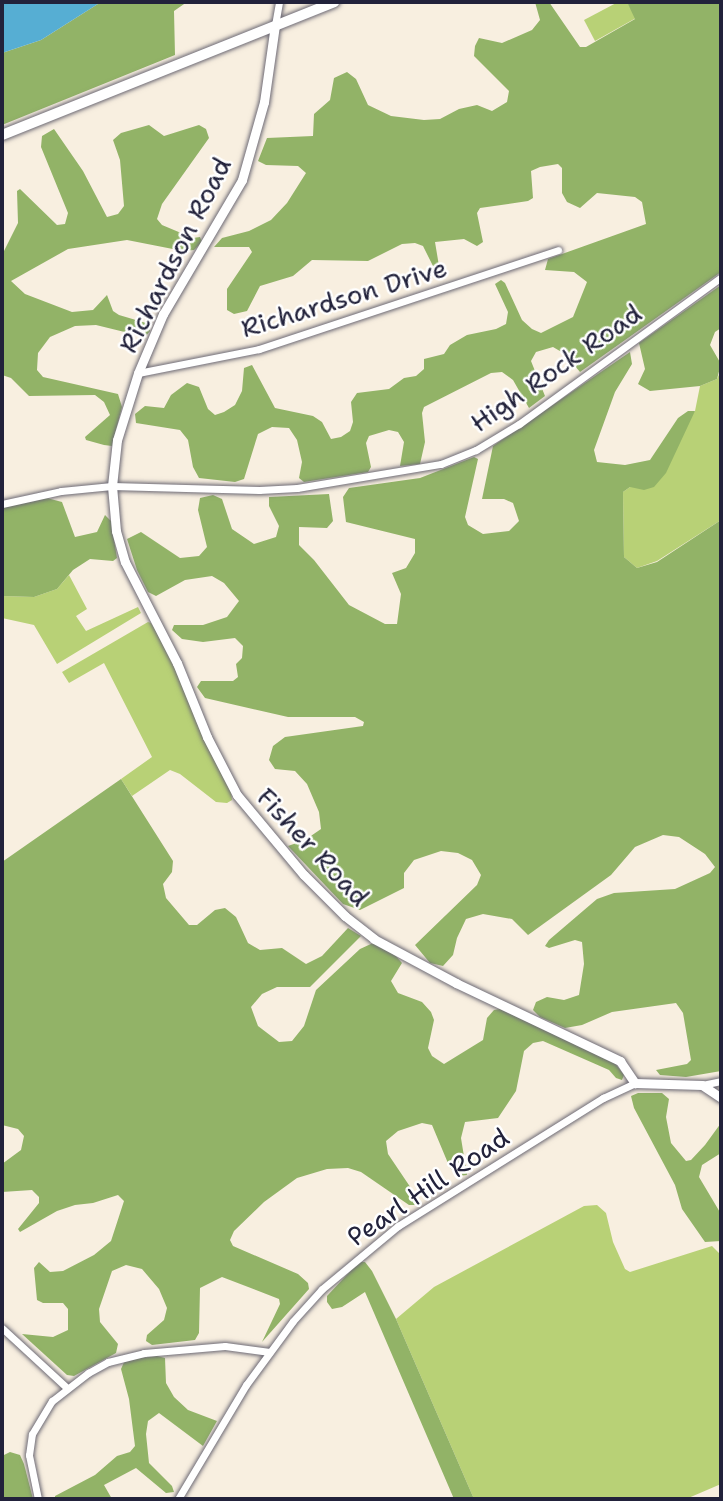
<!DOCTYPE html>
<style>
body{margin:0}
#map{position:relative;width:723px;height:1501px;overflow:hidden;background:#f8efe0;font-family:"Shantell Sans",sans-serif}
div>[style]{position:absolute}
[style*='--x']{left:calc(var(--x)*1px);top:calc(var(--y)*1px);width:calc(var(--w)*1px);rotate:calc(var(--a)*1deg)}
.green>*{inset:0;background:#b8d176}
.forest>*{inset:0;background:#92b367}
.water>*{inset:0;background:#56aed3}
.roads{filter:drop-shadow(0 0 2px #6d6a75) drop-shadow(0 0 2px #6d6a75)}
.minor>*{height:7px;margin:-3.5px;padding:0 3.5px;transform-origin:3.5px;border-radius:3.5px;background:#fff}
.tertiary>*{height:9px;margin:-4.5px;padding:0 4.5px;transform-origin:4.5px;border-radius:4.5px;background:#fff}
.primary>*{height:10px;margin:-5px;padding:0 5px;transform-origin:5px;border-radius:5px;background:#fff}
span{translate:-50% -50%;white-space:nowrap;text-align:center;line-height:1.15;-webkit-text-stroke:5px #fff;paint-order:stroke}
.street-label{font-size:26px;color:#22223b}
.frame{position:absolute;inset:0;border:4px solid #22223b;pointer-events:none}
</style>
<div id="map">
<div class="green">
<i style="clip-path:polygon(618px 2px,627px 2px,636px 18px,595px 41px,584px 20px)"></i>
<i style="clip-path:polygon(721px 370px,721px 520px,657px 561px,637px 568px,624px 557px,623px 492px,630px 487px,637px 487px,695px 411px,700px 386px,717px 379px)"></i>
<i style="clip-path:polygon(69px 575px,87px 609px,76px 616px,86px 631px,138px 607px,141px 613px,57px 664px,34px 625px,2px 618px,2px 596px,34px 597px,57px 589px)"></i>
<i style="clip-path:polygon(148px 622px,151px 623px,164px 642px,231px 791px,232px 800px,227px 803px,216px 802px,180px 774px,170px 770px,132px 796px,121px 779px,152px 757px,104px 663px,69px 683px,62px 672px)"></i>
<i style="clip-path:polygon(597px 1205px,606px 1213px,613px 1242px,625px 1269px,630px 1272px,712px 1246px,721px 1255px,721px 1484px,686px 1499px,474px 1499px,396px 1319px,434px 1287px,584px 1206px)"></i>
</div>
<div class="forest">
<i style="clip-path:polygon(101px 2px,187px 2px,174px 11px,175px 55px,2px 125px,2px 53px,41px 40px)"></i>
<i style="clip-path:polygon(535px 2px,549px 2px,580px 47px,586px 47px,635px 19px,627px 2px,721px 2px,721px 272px,580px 372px,565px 354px,553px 347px,536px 352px,531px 361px,545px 396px,529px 408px,513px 380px,502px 372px,491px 373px,424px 407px,422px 413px,425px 442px,420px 464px,400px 466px,404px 442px,398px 432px,389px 430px,369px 436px,366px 443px,371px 467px,368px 472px,304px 482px,299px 478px,302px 462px,297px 440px,289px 428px,272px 427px,258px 434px,244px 479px,235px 482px,199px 478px,193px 467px,188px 440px,180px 430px,136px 423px,135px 414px,145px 406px,164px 408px,171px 395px,187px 383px,199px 387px,208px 409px,215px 415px,224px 412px,235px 405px,242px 391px,244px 368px,252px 365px,275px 408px,313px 416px,322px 422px,331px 439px,341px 437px,350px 431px,353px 422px,351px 402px,357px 393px,389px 389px,404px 378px,416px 376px,424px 369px,424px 359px,444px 354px,450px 345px,467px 335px,496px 329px,506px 324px,508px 312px,495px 284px,501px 280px,505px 283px,522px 320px,532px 329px,541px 333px,573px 317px,587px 282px,574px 272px,545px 270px,548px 259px,646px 224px,642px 202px,635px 197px,597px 193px,580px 208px,567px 202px,562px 193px,562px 168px,558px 164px,540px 167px,531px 171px,533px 198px,528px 201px,480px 208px,477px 213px,483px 242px,477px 246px,464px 239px,435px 242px,439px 266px,433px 266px,423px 246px,415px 243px,402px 244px,368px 261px,312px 260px,293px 276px,260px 286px,247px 311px,234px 314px,227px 310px,227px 289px,252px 252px,249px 247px,214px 247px,222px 238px,249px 231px,271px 220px,287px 203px,306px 173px,298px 166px,266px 165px,258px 161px,267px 138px,313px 136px,314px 114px,330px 100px,334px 78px,347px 72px,356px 79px,368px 105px,391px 116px,424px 120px,440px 119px,459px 109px,477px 105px,492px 111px,507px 102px,509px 91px,474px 56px,475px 46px,479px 38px,502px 43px,532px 30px,540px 20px)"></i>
<i style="clip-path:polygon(149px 125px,164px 136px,199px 125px,206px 129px,209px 138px,162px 204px,157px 219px,162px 225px,193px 238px,200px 237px,202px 242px,194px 250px,183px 251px,127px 240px,68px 249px,11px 281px,25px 294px,72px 312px,93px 310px,107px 295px,113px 311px,119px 315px,146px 323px,150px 331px,145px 337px,96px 325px,75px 326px,50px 337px,38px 353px,37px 370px,43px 377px,118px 394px,122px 407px,115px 434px,112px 446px,104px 445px,86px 440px,85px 437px,110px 415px,104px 402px,95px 395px,29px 396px,11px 378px,2px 375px,2px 255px,18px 223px,17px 191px,20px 189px,57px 225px,65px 224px,68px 213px,41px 147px,42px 136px,54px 129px,83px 171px,107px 217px,118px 214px,124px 206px,120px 160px,113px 140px,121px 133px)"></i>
<i style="clip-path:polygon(721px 285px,721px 328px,715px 332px,710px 345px,721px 364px,717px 379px,700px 386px,650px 391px,638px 384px,645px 369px,639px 343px)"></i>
<i style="clip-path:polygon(630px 352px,632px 364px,615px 392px,594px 450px,597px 462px,625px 465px,650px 460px,678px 418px,688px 411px,695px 411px,666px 473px,654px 487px,644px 490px,630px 487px,623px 492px,624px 557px,637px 568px,657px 562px,721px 520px,721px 1071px,686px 1077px,660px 1075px,656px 1070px,687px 1064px,691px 1060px,683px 1013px,676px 1003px,612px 1012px,582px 1025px,565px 1028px,540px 1017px,533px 1010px,536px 1002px,547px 997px,564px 1000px,579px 995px,584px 964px,582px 942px,575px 940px,549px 948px,545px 946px,549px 940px,597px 899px,614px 893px,675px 889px,710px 873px,715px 867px,705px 854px,679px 837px,663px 835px,635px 847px,611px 875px,528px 935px,512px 919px,483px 914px,466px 919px,457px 938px,453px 955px,443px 966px,430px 963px,415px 945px,477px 885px,481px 875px,472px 860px,458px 853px,441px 851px,414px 860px,404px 873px,404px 888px,360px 910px,343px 904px,288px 846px,305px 840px,321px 829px,319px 812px,307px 784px,295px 771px,275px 769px,269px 760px,273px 746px,285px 737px,363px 726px,364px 722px,355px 717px,288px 717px,205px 698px,197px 687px,201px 681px,233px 681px,238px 677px,236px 664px,242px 658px,243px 646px,235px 638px,203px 642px,182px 639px,172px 630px,174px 625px,203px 625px,227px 617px,239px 601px,224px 583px,212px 576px,185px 580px,156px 596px,148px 592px,137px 570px,127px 539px,141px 532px,180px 558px,199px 556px,207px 547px,198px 510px,200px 498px,213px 495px,222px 499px,232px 529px,254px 544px,276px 537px,279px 526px,269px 506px,269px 497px,329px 494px,333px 521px,327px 528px,299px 527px,299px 545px,314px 560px,349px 605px,385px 624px,397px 624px,401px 594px,392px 573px,406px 568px,415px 553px,415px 539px,346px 522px,343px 497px,349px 488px,420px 478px,474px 457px,478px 459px,465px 517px,468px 525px,483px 534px,509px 531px,519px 521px,513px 503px,504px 499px,482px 499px,493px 446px)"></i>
<i style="clip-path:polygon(43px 497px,62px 502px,75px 537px,97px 532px,105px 515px,111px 521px,117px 558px,113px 561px,90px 559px,73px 570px,57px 589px,34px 597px,2px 596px,2px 508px)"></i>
<i style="clip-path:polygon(121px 779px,173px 861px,172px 872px,163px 884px,166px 898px,189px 925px,197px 925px,215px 910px,225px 908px,236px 917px,248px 943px,260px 950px,282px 948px,306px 964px,322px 956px,348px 928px,361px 936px,310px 987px,277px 987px,262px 994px,251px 1007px,258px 1026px,279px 1042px,292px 1041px,304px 1026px,316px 990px,360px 949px,373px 943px,395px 955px,402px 963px,391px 981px,398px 993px,422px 1002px,431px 1012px,434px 1020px,428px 1048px,432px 1056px,444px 1064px,483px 1040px,487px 1018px,494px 1010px,500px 1009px,614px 1062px,624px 1075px,622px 1080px,616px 1078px,609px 1070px,543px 1041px,533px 1043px,524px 1051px,516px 1091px,498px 1118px,465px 1122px,461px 1138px,467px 1175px,458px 1176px,450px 1168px,432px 1125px,422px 1123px,398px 1131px,386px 1141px,388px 1154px,419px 1200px,417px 1205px,409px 1205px,361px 1172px,348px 1168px,327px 1169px,297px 1178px,264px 1202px,234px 1231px,230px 1240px,233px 1246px,298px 1274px,308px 1283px,309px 1289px,262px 1342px,280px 1304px,279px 1299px,222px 1277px,200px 1288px,199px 1333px,195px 1340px,152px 1345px,146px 1341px,147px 1335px,164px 1320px,167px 1308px,159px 1289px,142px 1269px,126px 1265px,112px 1271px,99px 1309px,100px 1322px,118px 1344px,116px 1353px,74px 1376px,67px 1375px,22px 1334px,53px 1337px,68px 1330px,68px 1309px,63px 1303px,43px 1303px,37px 1300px,34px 1268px,39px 1262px,50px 1272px,63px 1271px,94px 1255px,111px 1241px,124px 1201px,118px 1195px,93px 1203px,75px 1205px,57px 1211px,20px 1232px,18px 1229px,39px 1203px,39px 1197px,32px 1190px,2px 1192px,2px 1164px,21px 1150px,24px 1136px,18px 1129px,2px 1125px,2px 862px)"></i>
<i style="clip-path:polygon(638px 1093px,662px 1093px,669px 1099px,666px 1117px,671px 1143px,686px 1161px,691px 1160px,705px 1145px,721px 1123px,721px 1153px,702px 1165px,699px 1177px,721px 1214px,721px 1241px,705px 1242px,682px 1209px,675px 1185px,634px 1108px,631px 1096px)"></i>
<i style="clip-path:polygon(359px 1262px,365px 1262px,372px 1271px,396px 1319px,474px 1499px,454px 1499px,365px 1292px,342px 1307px,332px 1309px,327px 1302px,327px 1296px)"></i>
<i style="clip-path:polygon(157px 1356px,165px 1358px,166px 1383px,174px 1397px,188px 1410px,217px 1421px,203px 1446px,159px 1413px,148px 1421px,146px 1434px,149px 1463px,172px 1486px,174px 1492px,166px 1493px,136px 1468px,104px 1485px,112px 1499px,55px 1499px,55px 1496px,95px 1475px,117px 1456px,130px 1452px,135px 1446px,129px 1399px,121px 1369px,125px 1360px)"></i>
<i style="clip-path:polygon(10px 1452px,20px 1455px,24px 1464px,33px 1499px,2px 1499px,2px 1456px)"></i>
</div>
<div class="water">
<i style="clip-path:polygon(2px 2px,101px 2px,41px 40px,2px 53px)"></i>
</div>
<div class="roads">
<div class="minor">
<i style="--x:275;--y:25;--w:23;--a:-80"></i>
<i style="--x:138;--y:373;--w:123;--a:-11.2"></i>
<i style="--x:259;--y:349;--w:315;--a:-18.3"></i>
<i style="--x:2;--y:504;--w:60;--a:-12.4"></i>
<i style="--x:61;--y:491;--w:51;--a:-5.6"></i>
<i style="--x:112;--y:486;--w:147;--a:1.6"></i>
<i style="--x:259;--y:490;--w:38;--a:-3"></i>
<i style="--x:297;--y:488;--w:146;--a:-9.5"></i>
<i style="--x:441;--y:464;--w:38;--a:-22"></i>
<i style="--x:476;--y:450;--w:50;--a:-31.2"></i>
<i style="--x:519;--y:424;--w:250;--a:-36"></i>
<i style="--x:702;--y:1085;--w:19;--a:-12"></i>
<i style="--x:2;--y:1328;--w:88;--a:42.7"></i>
<i style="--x:38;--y:1499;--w:45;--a:-101.6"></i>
<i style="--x:29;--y:1455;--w:21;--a:-82"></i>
<i style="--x:32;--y:1434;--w:39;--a:-59"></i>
<i style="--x:52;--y:1401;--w:46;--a:-37.9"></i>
<i style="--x:88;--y:1373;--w:23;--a:-29"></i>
<i style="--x:108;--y:1362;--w:37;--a:-14"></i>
<i style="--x:144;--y:1353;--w:81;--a:-4.9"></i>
<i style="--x:225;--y:1346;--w:45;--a:7.6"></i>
<i style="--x:178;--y:1499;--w:133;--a:-59.2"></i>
<i style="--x:246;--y:1385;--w:79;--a:-53.7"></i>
<i style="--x:293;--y:1321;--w:43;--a:-47.8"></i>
<i style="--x:322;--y:1289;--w:99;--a:-39.7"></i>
<i style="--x:398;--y:1226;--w:242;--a:-32"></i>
<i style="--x:603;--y:1098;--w:35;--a:-25"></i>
</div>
<div class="tertiary">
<i style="--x:275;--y:25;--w:78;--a:98.1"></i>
<i style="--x:264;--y:102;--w:81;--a:105.8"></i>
<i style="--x:242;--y:180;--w:156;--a:120.5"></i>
<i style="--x:163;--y:314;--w:64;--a:113"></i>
<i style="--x:138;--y:373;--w:70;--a:107.4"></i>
<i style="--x:117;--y:440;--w:46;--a:96.2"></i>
<i style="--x:112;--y:486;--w:45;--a:84.9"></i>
<i style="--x:116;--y:531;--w:32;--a:74"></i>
<i style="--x:125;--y:562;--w:114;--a:62.8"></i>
<i style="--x:177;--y:663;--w:80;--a:67.9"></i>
<i style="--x:207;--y:737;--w:65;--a:62.7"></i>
<i style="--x:237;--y:795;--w:104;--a:50.1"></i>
<i style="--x:304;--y:875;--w:58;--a:45"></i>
<i style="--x:345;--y:916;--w:37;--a:38"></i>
<i style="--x:374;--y:939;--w:93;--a:28.2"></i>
<i style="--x:456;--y:983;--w:182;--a:25.4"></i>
<i style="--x:620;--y:1061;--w:27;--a:56"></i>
<i style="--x:635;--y:1083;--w:67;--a:1.7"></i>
<i style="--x:702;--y:1085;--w:23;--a:34"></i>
</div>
<div class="primary">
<i style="--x:2;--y:135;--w:358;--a:-21.8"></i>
</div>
</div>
<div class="street-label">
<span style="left:175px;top:255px;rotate:-63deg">Richardson Road</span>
<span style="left:344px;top:298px;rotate:-17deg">Richardson Drive</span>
<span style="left:556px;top:368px;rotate:-35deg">High Rock Road</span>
<span style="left:313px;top:847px;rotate:47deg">Fisher Road</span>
<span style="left:428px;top:1187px;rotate:-34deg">Pearl Hill Road</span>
</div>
<div class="frame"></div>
</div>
